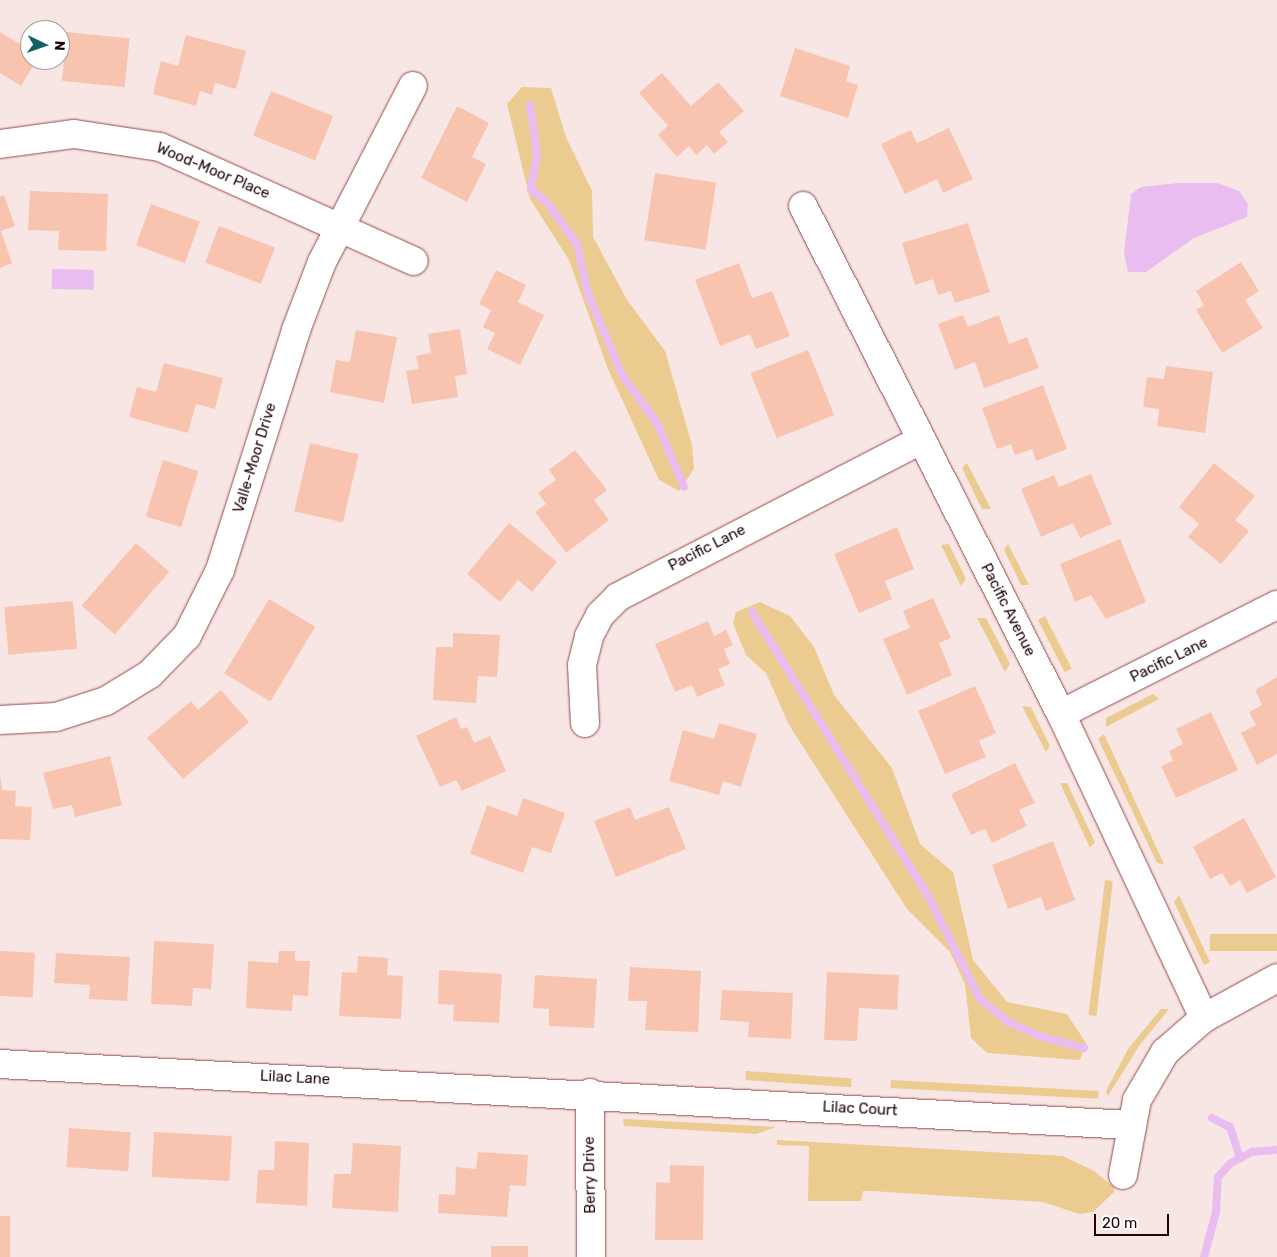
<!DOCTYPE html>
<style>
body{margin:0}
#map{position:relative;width:1277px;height:1257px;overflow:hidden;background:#f8e6e5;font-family:Rubik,sans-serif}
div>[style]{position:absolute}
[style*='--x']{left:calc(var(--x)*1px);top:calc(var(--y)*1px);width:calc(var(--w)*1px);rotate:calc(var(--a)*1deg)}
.green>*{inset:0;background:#eccb90;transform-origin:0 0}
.water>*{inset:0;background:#eabdf1;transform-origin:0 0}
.stream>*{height:8px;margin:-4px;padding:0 4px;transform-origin:4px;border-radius:4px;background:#eabdf1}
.building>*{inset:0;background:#f9c4af;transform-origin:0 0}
.roads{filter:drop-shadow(0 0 1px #944b4b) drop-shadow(0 0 1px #944b4b)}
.street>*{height:28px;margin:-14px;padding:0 14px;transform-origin:14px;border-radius:14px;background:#fff}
span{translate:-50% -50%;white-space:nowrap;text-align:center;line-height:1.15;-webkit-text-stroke:4px #fff;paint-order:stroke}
.street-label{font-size:15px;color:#200506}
.north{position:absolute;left:20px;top:20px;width:50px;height:50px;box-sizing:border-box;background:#fff;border:1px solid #a69b9b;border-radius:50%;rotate:93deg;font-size:14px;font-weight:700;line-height:20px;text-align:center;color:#200506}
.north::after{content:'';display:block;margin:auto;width:18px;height:22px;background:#126267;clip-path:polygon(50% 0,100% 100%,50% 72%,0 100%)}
.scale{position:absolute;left:1094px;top:1214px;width:75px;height:22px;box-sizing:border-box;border:2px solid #200506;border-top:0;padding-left:6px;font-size:15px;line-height:18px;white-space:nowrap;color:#200506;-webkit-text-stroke:4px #fff;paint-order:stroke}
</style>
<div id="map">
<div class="green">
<i style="clip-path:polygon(522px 87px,551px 88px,566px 137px,592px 191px,593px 237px,627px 300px,665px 351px,692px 445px,694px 469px,679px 491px,659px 480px,608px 369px,569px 260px,530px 199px,507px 104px)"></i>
<i style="clip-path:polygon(967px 463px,991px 509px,982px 509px,962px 468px)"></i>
<i style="clip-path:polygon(949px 544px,966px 579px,961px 586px,941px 545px)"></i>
<i style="clip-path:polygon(1008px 544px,1029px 585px,1021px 585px,1004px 550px)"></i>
<i style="clip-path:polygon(760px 602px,790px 616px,814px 647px,834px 695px,892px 768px,920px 844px,953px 872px,973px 960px,1007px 1002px,1067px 1014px,1086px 1043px,1080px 1060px,987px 1053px,971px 1038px,965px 984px,950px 952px,907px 909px,789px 725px,766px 673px,746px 655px,733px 623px,736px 612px)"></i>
<i style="left:1045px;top:616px;width:59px;height:8px;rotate:63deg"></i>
<i style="clip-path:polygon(977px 618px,986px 618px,1010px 664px,1005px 672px)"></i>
<i style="clip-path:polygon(1153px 694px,1159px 699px,1106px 727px,1106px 718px)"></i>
<i style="clip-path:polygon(1022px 706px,1031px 707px,1050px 746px,1046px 752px)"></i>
<i style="clip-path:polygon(1104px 734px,1164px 864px,1157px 863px,1098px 739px)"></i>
<i style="clip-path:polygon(1060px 783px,1067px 783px,1095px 842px,1090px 848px)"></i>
<i style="left:1105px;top:880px;width:8px;height:136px;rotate:7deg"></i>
<i style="clip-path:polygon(1179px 895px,1210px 962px,1204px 965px,1174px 902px)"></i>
<i style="left:1277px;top:934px;width:17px;height:67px;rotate:90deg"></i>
<i style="clip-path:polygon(1161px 1009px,1169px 1009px,1139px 1046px,1108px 1096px,1106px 1091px,1128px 1049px)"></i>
<i style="left:746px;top:1071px;width:106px;height:9px;rotate:4deg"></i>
<i style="left:891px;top:1080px;width:208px;height:8px;rotate:3deg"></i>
<i style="clip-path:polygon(623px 1119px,624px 1119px,776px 1127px,756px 1134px,624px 1126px)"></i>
<i style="clip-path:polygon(777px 1140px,1063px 1156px,1094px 1171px,1114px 1187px,1114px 1192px,1093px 1212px,1079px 1214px,1043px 1202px,871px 1191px,863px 1191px,861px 1201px,808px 1201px,809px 1146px,777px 1145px)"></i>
</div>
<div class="water">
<i style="clip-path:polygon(1178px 183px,1217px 183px,1239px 191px,1248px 204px,1247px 217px,1194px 238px,1146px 272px,1128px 272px,1124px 253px,1131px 194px,1141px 187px)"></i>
<i style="left:52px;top:269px;width:42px;height:20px;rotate:1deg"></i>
</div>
<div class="stream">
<i style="--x:530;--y:105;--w:50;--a:82"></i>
<i style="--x:537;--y:155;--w:35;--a:100"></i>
<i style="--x:531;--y:189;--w:23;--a:41"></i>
<i style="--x:548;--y:204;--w:49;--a:54.1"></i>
<i style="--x:577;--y:244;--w:51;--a:77.6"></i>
<i style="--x:588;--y:294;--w:88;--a:67.2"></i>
<i style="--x:622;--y:375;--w:59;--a:53.9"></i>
<i style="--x:657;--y:423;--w:69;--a:67.1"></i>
<i style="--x:752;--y:612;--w:334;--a:58.2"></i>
<i style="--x:928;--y:896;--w:115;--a:63.2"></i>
<i style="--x:980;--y:999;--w:35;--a:39"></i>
<i style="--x:1007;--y:1021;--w:35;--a:25"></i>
<i style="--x:1039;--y:1036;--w:47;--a:14.9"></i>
<i style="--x:1212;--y:1118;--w:20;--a:27"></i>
<i style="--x:1230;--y:1127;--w:33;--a:72"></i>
<i style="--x:1204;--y:1257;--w:47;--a:-75.1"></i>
<i style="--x:1216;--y:1212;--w:35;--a:-87"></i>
<i style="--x:1218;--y:1177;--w:19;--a:-47"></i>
<i style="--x:1231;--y:1163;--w:24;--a:-28"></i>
<i style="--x:1252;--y:1152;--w:25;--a:-5"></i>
</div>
<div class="building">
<i style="clip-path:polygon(0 32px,30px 50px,30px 60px,37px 60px,21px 86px,0 73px)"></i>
<i style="left:67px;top:32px;width:63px;height:49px;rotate:6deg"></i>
<i style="clip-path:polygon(186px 35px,246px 51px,236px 89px,215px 83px,212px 95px,200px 91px,196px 106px,153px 94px,161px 61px,178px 66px)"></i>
<i style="clip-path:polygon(795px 48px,850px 66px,846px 81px,858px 85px,848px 118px,780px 96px)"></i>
<i style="clip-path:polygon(662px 73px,691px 106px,718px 82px,744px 111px,719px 132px,728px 142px,714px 154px,707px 145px,696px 155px,689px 146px,677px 157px,658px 135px,668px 126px,639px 93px)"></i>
<i style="left:271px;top:91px;width:67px;height:48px;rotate:22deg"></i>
<i style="clip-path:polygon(457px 106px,489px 123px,472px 157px,486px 164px,467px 202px,421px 178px)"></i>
<i style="clip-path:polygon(949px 128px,973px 179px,943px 193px,937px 179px,905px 194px,881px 144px,911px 130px,917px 143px)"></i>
<i style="left:655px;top:173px;width:62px;height:68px;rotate:9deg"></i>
<i style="clip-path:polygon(30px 191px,108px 194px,106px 251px,58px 250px,59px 231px,28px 230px)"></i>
<i style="clip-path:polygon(4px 195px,15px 226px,1px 231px,12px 263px,0 268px,0 197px)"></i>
<i style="left:151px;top:204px;width:52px;height:44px;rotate:20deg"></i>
<i style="clip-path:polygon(968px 223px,990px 292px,955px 303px,951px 291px,938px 295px,933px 279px,915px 285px,902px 243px)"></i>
<i style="left:219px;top:226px;width:60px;height:39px;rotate:21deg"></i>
<i style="clip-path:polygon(1241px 262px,1259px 291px,1245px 300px,1263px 328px,1222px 353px,1196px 310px,1204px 305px,1196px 291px)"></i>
<i style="clip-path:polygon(739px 263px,752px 298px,772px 291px,790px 336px,756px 349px,750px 334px,720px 346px,695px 280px)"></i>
<i style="clip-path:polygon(496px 270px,526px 285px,518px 302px,544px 315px,520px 365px,487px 349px,495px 333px,483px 327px,491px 310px,479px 304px)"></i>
<i style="clip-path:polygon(963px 315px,968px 327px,999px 315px,1009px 344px,1027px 337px,1039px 368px,984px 388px,975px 362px,955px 370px,938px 324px)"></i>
<i style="clip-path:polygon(460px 329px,467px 374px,455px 376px,458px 397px,412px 404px,406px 371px,419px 369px,416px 356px,431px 353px,428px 334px)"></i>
<i style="clip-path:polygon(356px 330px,397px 337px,384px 403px,330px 392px,336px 360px,350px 362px)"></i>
<i style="left:808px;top:350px;width:70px;height:62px;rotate:68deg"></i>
<i style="clip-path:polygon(164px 363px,223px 378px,215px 409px,196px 404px,188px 433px,129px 417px,137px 387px,156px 392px)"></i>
<i style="clip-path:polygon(1166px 366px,1213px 372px,1205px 433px,1157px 426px,1159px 409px,1143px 407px,1147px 377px,1164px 379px)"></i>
<i style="clip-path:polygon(1043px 385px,1067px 449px,1036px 461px,1032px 449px,1015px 455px,1011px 444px,997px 449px,982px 408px)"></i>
<i style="left:310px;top:443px;width:50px;height:70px;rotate:13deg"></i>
<i style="clip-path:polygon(575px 450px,607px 490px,594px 500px,609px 520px,566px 553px,535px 512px,546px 504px,538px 493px,556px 480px,549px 470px)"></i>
<i style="left:163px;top:460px;width:37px;height:59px;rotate:17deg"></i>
<i style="clip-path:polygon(1214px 463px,1255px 496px,1235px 520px,1249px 531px,1221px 564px,1188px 537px,1199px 524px,1179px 507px)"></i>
<i style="clip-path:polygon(1091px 474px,1112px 524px,1080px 538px,1073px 523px,1041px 537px,1021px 489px,1054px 475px,1059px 487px)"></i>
<i style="clip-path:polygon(509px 523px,557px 562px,532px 592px,518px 580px,500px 602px,467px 574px)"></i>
<i style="clip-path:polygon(897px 527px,914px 569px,885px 581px,892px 599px,859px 613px,834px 554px)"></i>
<i style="clip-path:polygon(1120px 539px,1146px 602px,1106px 619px,1091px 595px,1075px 602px,1060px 564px)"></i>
<i style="left:136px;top:543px;width:44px;height:83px;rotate:41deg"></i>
<i style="clip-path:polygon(933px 598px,951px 638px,939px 643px,952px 675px,907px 695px,883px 639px,910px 628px,903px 611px)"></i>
<i style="left:269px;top:599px;width:54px;height:87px;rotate:31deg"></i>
<i style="left:73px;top:601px;width:48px;height:69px;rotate:85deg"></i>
<i style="clip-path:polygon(708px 621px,714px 636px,726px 630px,733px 645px,724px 649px,730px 664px,718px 669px,725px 685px,697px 697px,692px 685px,675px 692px,655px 644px)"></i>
<i style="clip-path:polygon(453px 633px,500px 635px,497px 677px,478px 676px,476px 703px,433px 700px,436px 647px,453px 647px)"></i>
<i style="clip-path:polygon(1277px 677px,1277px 754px,1257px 765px,1241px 733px,1256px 725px,1249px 712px,1262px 705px,1255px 690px)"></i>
<i style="clip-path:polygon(975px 686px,996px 733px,979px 741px,986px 757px,945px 774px,918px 711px)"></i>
<i style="clip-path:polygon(221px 690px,249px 722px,183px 779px,147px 738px,191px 701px,198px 710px)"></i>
<i style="clip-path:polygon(1211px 712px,1238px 770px,1176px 798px,1161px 766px,1173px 761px,1169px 751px,1183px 744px,1176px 729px)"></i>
<i style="clip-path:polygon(456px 717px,461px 729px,467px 727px,474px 743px,490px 736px,506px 771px,462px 791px,456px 780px,440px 787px,416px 736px)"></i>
<i style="clip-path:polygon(719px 723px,757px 734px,741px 787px,723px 781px,719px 795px,669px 781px,683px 730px,714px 739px)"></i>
<i style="clip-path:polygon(110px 756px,122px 805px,75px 817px,72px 805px,53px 809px,43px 773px)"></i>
<i style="clip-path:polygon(1015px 763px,1035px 803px,1019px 810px,1027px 826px,992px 843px,985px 829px,971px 835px,951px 794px)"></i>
<i style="clip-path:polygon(0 773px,2px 790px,16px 791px,15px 806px,32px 807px,30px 840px,0 839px)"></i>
<i style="clip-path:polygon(523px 798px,565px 813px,551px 853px,532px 847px,523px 873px,470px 854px,487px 805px,517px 816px)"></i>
<i style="clip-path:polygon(630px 807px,635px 820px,669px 807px,686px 849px,616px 877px,594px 821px)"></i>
<i style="clip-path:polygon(1244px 818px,1276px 877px,1247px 893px,1240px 880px,1230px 886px,1222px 873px,1210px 879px,1193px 847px)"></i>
<i style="clip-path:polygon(1053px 841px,1075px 900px,1046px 911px,1041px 897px,1008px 909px,992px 865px)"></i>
<i style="clip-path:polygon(154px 941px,214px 944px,211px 989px,193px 988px,192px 1006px,151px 1004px)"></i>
<i style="left:0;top:951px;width:35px;height:45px;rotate:3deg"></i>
<i style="clip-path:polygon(279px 951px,295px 951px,295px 961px,310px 961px,308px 996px,293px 995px,292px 1011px,246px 1008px,248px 961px,278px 963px)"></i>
<i style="clip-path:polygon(56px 953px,130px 957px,127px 1001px,89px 999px,90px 985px,54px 983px)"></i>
<i style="clip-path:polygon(358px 956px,388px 958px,387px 975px,403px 976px,401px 1019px,339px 1016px,342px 972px,357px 973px)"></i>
<i style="clip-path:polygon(630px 967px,701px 971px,698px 1032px,645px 1030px,647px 1001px,628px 1001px)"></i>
<i style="clip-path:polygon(439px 970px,502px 974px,499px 1023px,453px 1021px,454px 1005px,438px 1004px)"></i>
<i style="clip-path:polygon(827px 972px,899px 975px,897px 1010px,859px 1008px,857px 1041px,824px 1040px)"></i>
<i style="clip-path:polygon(535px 975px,597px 979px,594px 1028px,549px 1026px,549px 1009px,533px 1008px)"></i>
<i style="clip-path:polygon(722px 990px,793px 993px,791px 1039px,748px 1037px,749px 1022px,720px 1020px)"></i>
<i style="left:69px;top:1128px;width:62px;height:39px;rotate:4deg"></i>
<i style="left:154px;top:1132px;width:78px;height:45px;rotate:3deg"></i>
<i style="clip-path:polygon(275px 1141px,309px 1143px,307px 1206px,256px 1203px,258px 1170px,274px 1170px)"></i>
<i style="clip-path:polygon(353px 1143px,401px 1146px,398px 1212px,332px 1208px,334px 1174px,351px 1174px)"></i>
<i style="clip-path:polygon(478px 1152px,528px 1155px,526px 1186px,510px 1185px,507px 1217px,438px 1213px,439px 1194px,455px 1195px,456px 1167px,476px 1169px)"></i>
<i style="clip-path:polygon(670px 1165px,704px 1166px,703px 1240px,655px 1240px,656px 1182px,670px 1183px)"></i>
<i style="left:0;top:1216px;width:10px;height:41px"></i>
<i style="left:491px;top:1246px;width:37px;height:11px"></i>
</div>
<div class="roads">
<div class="street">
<i style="--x:0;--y:144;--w:75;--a:-7.7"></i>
<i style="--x:74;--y:134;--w:87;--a:8.6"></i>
<i style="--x:160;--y:147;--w:278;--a:24.2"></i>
<i style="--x:803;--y:206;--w:570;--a:63.08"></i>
<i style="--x:1061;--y:714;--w:336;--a:64.8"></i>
<i style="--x:1061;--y:714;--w:242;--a:-26.8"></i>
<i style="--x:0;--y:720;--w:56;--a:-3.1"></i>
<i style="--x:56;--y:717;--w:52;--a:-17.7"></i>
<i style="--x:106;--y:701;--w:52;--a:-31.5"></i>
<i style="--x:150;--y:674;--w:53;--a:-45.8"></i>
<i style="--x:187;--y:636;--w:74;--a:-63.4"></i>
<i style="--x:220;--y:570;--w:252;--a:-72.4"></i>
<i style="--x:296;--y:330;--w:73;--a:-69.1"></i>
<i style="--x:322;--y:262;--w:198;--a:-62.7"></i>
<i style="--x:585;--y:723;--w:58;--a:-93"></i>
<i style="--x:582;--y:665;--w:30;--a:-76"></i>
<i style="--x:589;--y:636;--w:24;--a:-62"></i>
<i style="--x:600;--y:615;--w:25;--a:-45"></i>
<i style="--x:618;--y:597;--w:341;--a:-27.4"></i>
<i style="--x:0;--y:1064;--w:1132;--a:3.09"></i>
<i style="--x:590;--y:1093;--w:164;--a:89.7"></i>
<i style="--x:1123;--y:1175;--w:76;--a:-79.4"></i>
<i style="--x:1137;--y:1100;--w:56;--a:-59.7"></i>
<i style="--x:1165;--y:1052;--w:52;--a:-41.1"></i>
<i style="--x:1204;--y:1018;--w:83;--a:-28.7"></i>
</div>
</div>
<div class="street-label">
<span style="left:213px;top:171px;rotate:23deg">Wood-Moor Place</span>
<span style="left:255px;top:458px;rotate:-73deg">Valle-Moor Drive</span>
<span style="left:707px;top:548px;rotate:-27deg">Pacific Lane</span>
<span style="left:1008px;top:610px;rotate:63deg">Pacific Avenue</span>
<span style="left:1169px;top:660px;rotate:-26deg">Pacific Lane</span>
<span style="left:295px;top:1078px;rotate:3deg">Lilac Lane</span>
<span style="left:860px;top:1109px;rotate:3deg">Lilac Court</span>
<span style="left:590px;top:1175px;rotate:-91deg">Berry Drive</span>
</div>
<div class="north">N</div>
<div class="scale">20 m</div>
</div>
